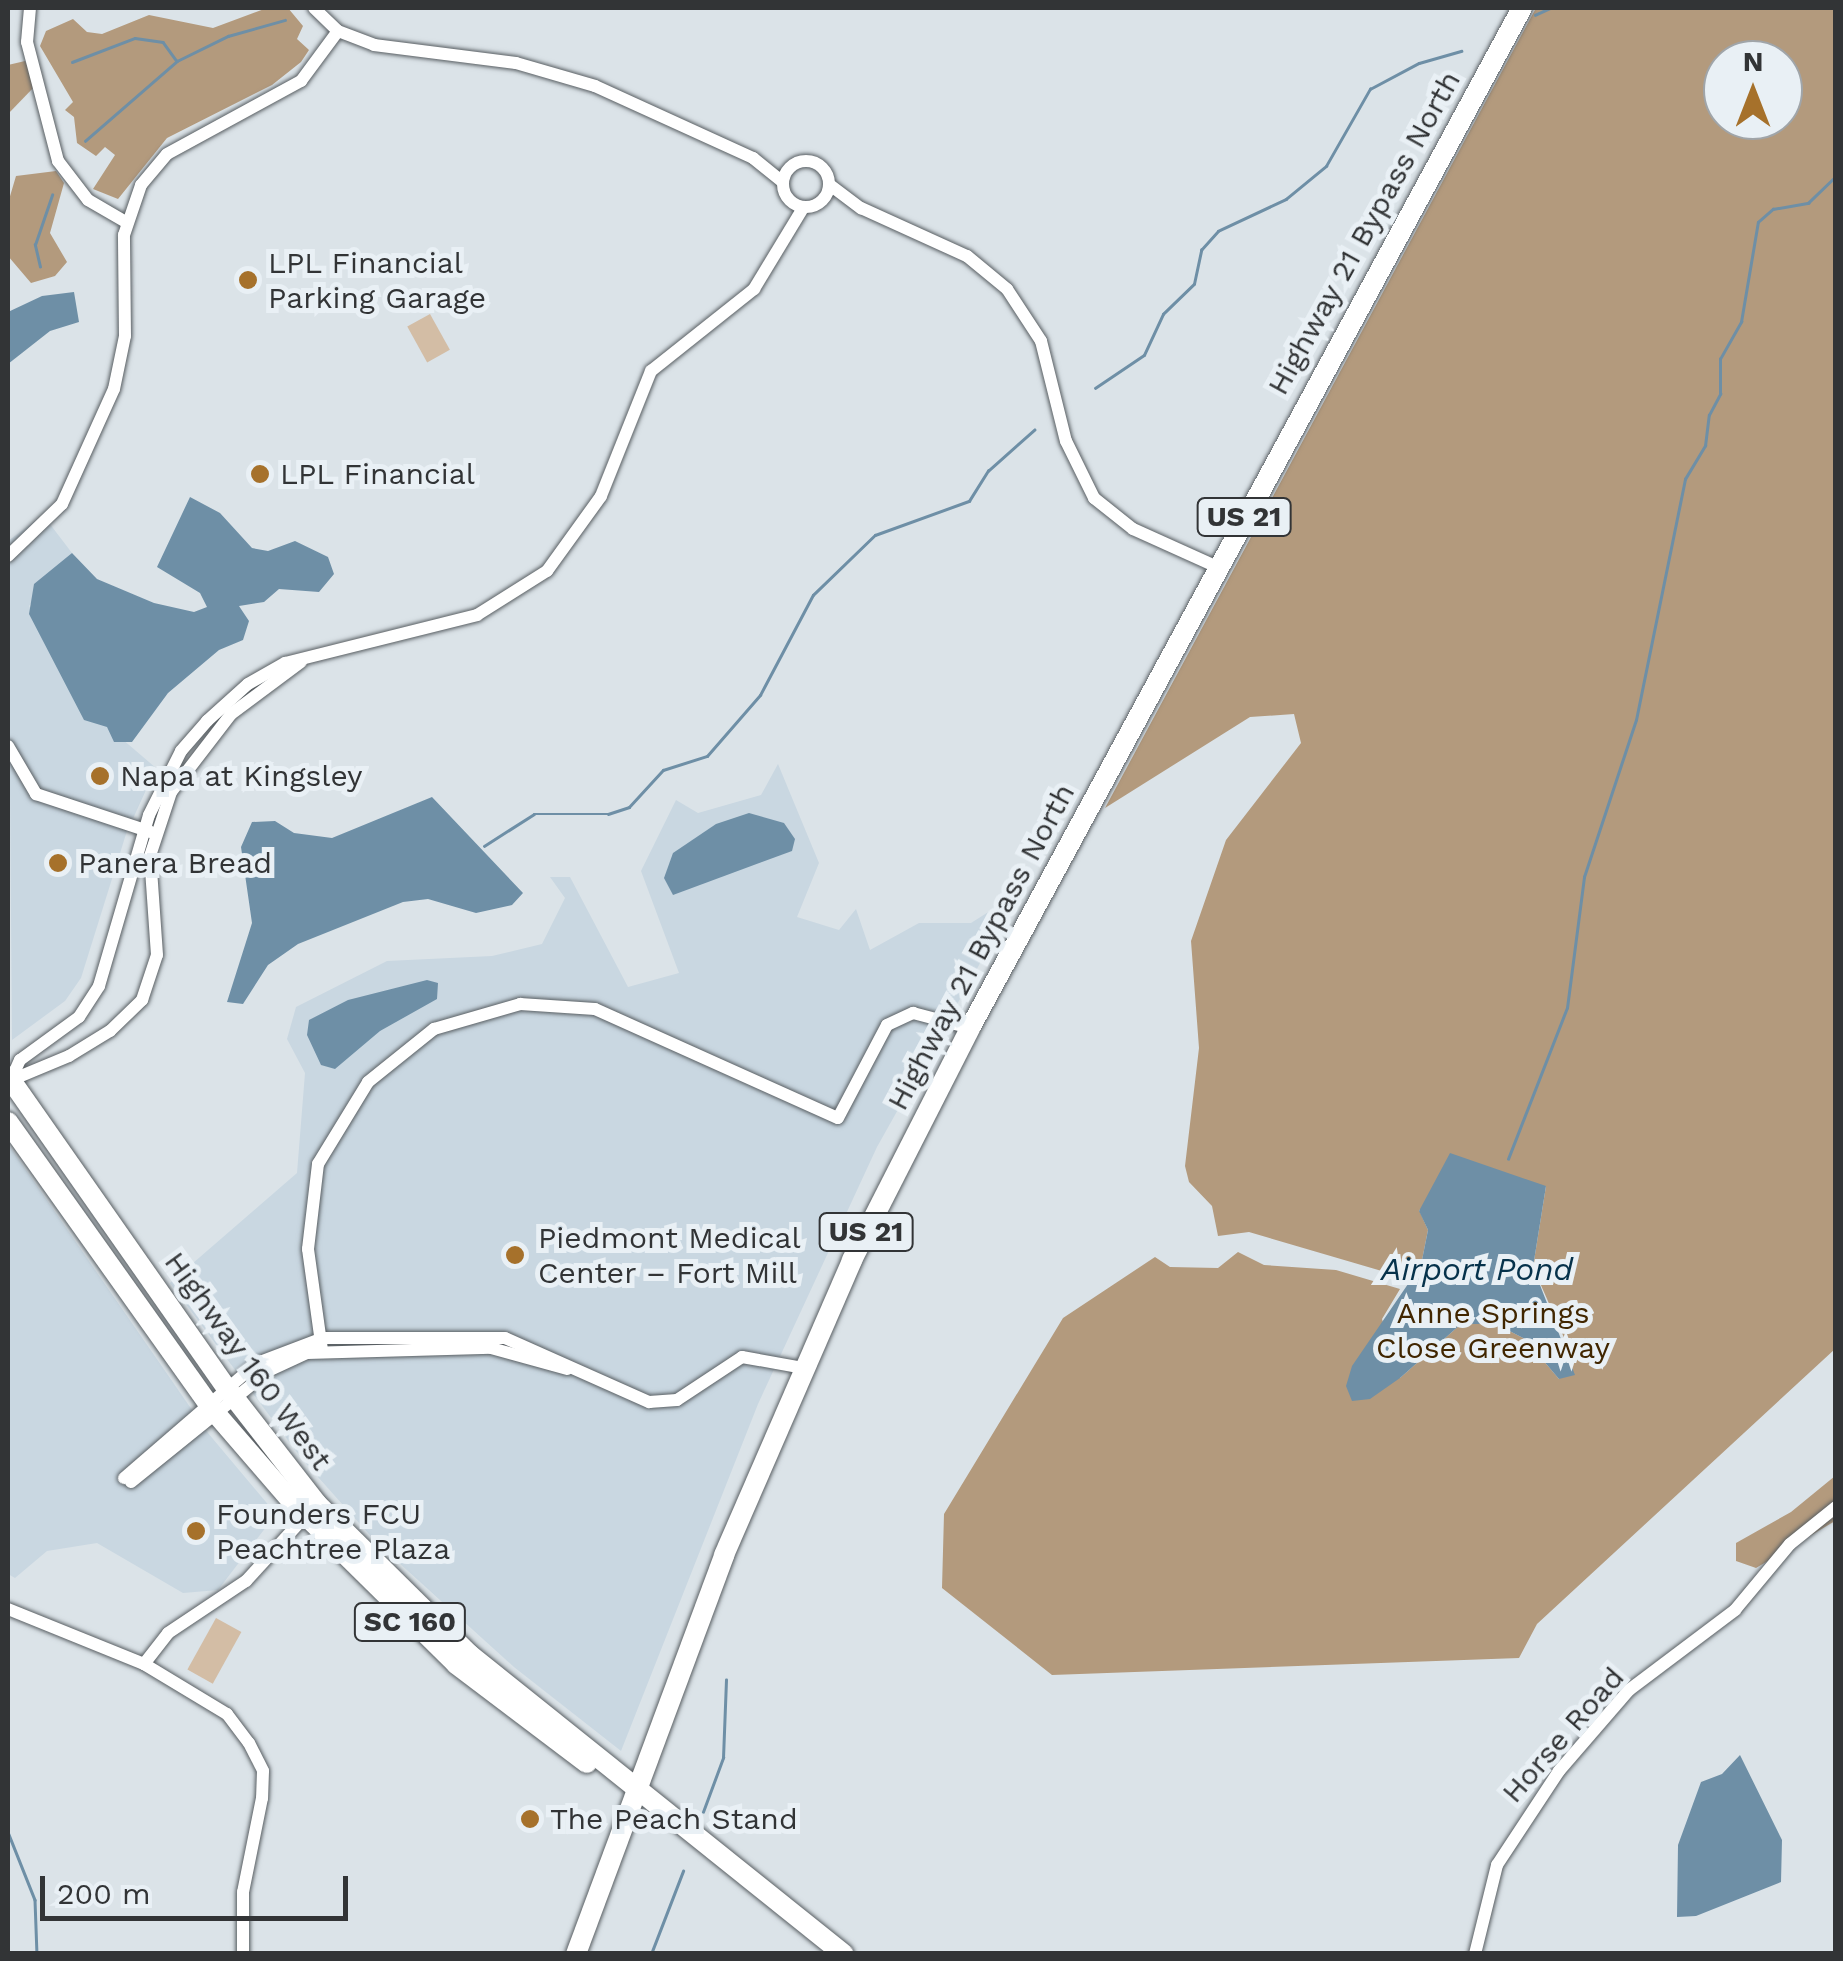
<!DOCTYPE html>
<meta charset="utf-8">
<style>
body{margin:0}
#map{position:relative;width:1843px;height:1961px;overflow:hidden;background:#dbe3e8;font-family:"Work Sans",sans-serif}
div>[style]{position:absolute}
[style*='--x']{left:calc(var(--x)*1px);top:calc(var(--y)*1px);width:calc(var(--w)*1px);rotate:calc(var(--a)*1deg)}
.built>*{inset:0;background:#c9d7e1}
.green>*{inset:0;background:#d3bda5;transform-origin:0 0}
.forest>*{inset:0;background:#b39a7d}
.water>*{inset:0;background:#6e8fa6}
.stream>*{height:2.5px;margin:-1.25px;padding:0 1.25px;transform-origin:1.25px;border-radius:1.25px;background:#6e8fa6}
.roads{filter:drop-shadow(0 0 2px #585e62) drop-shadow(0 0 2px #585e62)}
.minor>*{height:12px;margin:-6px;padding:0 6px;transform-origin:6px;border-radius:6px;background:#fff}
.minor>.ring{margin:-6px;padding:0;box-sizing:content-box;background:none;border:12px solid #fff;border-radius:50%}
.primary>*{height:20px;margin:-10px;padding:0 10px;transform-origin:10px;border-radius:10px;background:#fff}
.dots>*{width:28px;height:28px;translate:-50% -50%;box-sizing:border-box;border:5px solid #e9f0f5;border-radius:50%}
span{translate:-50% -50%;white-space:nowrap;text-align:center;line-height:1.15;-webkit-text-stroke:10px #e9f0f5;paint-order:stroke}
.shield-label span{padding:2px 8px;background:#e9f0f5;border:2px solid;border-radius:8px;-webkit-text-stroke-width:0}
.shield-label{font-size:28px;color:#323436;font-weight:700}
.street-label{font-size:30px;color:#323436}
.poi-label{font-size:30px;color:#323436}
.left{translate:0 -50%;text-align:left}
.park-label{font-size:30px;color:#412600}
.water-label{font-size:32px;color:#06324b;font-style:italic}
.frame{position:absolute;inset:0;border:10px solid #323436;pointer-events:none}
.north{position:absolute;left:1703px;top:40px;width:100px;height:100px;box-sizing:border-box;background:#e9f0f5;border:2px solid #a0a5a9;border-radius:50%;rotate:0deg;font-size:28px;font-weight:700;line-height:40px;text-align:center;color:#323436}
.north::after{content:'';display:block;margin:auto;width:35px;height:45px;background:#a6712b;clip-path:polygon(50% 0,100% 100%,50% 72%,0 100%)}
.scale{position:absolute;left:40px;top:1876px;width:308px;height:45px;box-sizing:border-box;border:5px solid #323436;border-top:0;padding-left:12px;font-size:30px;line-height:35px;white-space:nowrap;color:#323436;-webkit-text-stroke:8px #e9f0f5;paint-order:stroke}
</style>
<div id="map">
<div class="built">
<i style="clip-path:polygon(43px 515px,72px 553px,29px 606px,108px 727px,156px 768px,126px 834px,81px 978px,65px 1001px,12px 1040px,8px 541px)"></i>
<i style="clip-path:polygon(778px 764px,819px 863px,797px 917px,839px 930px,856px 909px,870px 950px,919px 923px,971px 923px,1020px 892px,877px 1147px,758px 1404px,621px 1751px,514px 1667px,376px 1542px,302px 1459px,170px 1283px,297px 1173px,305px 1073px,287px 1039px,296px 1007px,387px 961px,492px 956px,542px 944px,565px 898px,550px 877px,570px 877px,628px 987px,679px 973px,641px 871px,676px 800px,698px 813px,761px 795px)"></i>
<i style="clip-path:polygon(8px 1144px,208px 1433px,276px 1514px,218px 1590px,183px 1593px,97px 1543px,47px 1551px,15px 1578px,8px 1574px)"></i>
</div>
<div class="green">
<i style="left:430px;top:314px;width:41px;height:26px;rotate:61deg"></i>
<i style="left:216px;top:1618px;width:29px;height:59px;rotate:29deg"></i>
</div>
<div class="forest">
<i style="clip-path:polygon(267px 8px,288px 8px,303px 26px,297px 39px,309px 50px,301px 62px,272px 85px,167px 138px,118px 199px,93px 189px,115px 155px,105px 147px,96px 156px,77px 143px,74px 117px,65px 110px,73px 102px,40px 46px,46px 31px,73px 19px,87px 32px,102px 34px,149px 15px,213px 28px)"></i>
<i style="clip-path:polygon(evenodd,1536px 8px,1835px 8px,1835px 1349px,1537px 1624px,1519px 1658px,1052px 1675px,942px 1588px,944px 1514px,1063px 1318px,1155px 1257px,1170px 1267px,1218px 1268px,1238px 1252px,1264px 1265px,1336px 1270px,1400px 1289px,1382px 1319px,1400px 1378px,1461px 1324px,1496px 1324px,1525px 1339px,1559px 1379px,1572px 1356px,1533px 1267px,1546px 1186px,1419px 1210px,1428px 1230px,1421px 1265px,1409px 1279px,1249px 1232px,1218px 1236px,1212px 1206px,1189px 1182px,1185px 1166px,1199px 1048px,1191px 941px,1226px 840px,1301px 743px,1294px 714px,1250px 717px,1105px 808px,1536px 8px,1723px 60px,1783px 60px,1783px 120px,1723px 120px,1723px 60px)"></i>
<i style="clip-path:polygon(25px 61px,36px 85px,8px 114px,8px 65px)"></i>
<i style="clip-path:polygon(56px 171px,64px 183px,50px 233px,67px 262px,55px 276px,31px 283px,8px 256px,8px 203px,16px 176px)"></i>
<i style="clip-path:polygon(1835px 1476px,1835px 1521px,1756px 1568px,1736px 1561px,1736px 1543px,1791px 1512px)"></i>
</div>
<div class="water">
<i style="clip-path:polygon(74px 292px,79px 322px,50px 331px,8px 364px,8px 312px,42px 296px)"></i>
<i style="clip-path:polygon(190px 497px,220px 513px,252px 548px,268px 551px,295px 541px,328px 557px,334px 574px,319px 592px,279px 589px,264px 602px,239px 606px,249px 621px,243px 640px,219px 650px,168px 693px,132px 742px,114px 742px,107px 727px,84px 720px,29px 614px,34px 584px,72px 553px,97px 579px,154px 603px,194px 612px,207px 607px,200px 593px,157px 567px)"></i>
<i style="clip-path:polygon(432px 797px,523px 893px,512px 905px,476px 913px,428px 899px,403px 902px,298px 944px,268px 965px,243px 1004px,227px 1002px,252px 923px,241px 847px,252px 822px,275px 821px,294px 833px,332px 838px)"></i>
<i style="clip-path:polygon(749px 813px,784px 823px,795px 839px,792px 851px,673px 895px,664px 878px,673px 853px,716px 824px)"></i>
<i style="clip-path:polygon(427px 980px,438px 983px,437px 999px,380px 1031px,335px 1069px,321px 1065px,307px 1035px,309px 1020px,348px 1000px)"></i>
<i style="clip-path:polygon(1450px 1153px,1546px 1186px,1533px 1267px,1575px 1375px,1559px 1379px,1525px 1339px,1496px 1324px,1461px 1324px,1400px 1378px,1370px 1399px,1352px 1401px,1346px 1386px,1352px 1366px,1421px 1265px,1428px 1230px,1419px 1211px)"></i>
<i style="clip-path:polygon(1740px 1755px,1782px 1840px,1781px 1882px,1696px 1916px,1677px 1917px,1678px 1845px,1701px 1782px,1722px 1774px)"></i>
</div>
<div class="stream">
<i style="--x:1535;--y:15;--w:17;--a:-25"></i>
<i style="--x:72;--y:62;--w:67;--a:-20.9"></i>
<i style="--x:135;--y:38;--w:28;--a:8"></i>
<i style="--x:163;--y:42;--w:22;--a:54"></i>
<i style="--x:85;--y:141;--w:122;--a:-41"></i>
<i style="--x:177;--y:61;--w:57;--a:-26.1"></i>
<i style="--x:228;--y:36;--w:59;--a:-15.7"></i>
<i style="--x:40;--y:267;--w:23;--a:-103"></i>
<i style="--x:35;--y:245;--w:53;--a:-71.2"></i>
<i style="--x:1095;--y:388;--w:59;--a:-34"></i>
<i style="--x:1144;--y:355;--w:45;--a:-65.1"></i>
<i style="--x:1163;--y:314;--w:43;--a:-44.1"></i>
<i style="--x:1194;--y:284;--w:35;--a:-78"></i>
<i style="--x:1201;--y:250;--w:25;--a:-48"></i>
<i style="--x:1218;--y:231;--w:75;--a:-25.2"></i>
<i style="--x:1286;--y:199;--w:52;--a:-39.5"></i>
<i style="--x:1326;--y:166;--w:89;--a:-60.3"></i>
<i style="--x:1370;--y:89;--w:55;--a:-28"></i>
<i style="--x:1419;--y:63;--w:44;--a:-15.9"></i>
<i style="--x:484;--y:846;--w:59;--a:-32.6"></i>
<i style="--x:534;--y:814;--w:74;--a:0"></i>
<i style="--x:608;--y:814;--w:22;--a:-18"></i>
<i style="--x:629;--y:807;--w:50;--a:-47.4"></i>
<i style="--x:663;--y:770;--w:46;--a:-17.7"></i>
<i style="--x:707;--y:756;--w:81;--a:-49"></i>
<i style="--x:760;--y:695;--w:113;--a:-62.1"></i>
<i style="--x:813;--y:595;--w:86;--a:-44.1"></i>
<i style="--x:875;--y:535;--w:100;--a:-19.9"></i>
<i style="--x:969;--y:501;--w:36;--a:-58"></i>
<i style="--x:988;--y:471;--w:62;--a:-41.7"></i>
<i style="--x:1508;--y:1159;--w:162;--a:-68.7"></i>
<i style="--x:1567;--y:1008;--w:132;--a:-82.6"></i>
<i style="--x:1584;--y:877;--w:165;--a:-71.7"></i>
<i style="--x:1636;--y:720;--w:246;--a:-78.5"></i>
<i style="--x:1685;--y:479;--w:39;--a:-59"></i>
<i style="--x:1705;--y:446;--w:31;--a:-83"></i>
<i style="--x:1709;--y:415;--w:24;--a:-62"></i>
<i style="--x:1720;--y:394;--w:35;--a:-90"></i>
<i style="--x:1720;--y:359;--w:43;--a:-60.4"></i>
<i style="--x:1741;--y:322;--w:101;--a:-80.4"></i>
<i style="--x:1758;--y:222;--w:20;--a:-41"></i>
<i style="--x:1773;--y:209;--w:36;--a:-10"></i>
<i style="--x:1808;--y:203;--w:39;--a:-44"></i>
<i style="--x:703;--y:1812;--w:58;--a:-69.7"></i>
<i style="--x:723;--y:1758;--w:78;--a:-87.8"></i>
<i style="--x:8;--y:1832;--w:73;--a:68.3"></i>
<i style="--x:35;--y:1900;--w:54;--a:87.9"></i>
<i style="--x:651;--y:1954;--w:89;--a:-68.9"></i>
</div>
<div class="roads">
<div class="minor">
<i style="--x:30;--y:8;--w:34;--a:95"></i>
<i style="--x:27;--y:42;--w:123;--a:75.4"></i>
<i style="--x:58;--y:161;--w:49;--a:52.4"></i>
<i style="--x:88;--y:200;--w:44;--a:30.1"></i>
<i style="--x:314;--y:8;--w:33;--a:44"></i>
<i style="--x:338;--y:31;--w:39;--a:21"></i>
<i style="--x:374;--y:45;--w:143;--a:7.2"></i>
<i style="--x:516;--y:63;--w:82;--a:16.2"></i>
<i style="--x:595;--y:86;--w:174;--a:24.5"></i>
<i style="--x:753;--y:158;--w:38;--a:39"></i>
<i class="ring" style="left:783px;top:161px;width:34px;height:34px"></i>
<i style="--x:830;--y:185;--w:39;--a:37"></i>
<i style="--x:861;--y:208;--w:116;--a:24.4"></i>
<i style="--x:967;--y:256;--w:52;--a:39.5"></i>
<i style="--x:1007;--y:289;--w:62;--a:56.8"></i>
<i style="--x:1041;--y:341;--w:103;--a:76"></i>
<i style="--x:1066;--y:441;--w:64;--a:63.8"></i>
<i style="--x:1094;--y:498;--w:50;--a:38.5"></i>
<i style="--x:1133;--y:529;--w:92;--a:24.3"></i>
<i style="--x:8;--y:556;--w:75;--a:-43.9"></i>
<i style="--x:62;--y:504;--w:126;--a:-65.7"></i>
<i style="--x:114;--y:389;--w:54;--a:-78.3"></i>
<i style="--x:125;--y:336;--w:101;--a:-90.6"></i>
<i style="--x:124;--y:235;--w:53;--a:-71.2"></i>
<i style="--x:141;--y:185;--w:40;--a:-50"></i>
<i style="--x:167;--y:154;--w:153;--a:-28.6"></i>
<i style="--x:301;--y:81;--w:62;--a:-53.5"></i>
<i style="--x:8;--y:746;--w:56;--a:59.7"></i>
<i style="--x:36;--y:794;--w:121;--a:18.3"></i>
<i style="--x:11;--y:1080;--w:22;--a:-66"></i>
<i style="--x:20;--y:1060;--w:73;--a:-36.1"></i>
<i style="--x:79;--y:1017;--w:37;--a:-57"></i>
<i style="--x:99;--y:986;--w:178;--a:-73.7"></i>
<i style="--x:149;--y:815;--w:72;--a:-63.4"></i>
<i style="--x:181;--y:751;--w:40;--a:-49"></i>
<i style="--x:207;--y:721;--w:55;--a:-42.1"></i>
<i style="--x:248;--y:684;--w:43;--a:-29.6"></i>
<i style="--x:285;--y:663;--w:198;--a:-14"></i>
<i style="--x:477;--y:615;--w:83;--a:-32.2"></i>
<i style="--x:547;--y:571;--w:92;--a:-54.2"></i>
<i style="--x:601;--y:496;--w:135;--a:-68.2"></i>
<i style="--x:651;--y:371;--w:132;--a:-38.5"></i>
<i style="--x:754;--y:289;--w:95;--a:-58.8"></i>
<i style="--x:9;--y:1081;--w:65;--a:-22.6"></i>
<i style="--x:69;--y:1056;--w:48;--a:-31.4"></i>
<i style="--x:110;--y:1031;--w:45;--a:-44.1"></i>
<i style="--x:142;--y:1000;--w:47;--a:-71.6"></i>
<i style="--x:157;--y:955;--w:99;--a:-94"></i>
<i style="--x:150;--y:856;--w:67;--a:-71.8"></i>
<i style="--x:171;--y:792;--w:98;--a:-52.4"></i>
<i style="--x:231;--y:714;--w:87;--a:-36.6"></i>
<i style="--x:322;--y:1350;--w:102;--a:-97.9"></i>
<i style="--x:308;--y:1249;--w:86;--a:-83.3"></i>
<i style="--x:318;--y:1164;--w:96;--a:-58.6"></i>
<i style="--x:368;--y:1082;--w:85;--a:-38.8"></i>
<i style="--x:434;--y:1029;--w:90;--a:-16.2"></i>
<i style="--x:520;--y:1004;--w:75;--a:3.8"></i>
<i style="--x:595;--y:1009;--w:266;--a:24.2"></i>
<i style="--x:838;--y:1118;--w:105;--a:-62.2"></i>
<i style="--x:887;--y:1025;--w:29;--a:-25"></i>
<i style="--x:913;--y:1013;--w:59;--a:14.7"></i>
<i style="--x:124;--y:1478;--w:176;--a:-40.8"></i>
<i style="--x:257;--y:1363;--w:71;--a:-20.7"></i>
<i style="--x:323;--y:1338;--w:182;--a:0"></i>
<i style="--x:505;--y:1338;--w:158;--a:24"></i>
<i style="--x:649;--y:1402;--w:28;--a:-4"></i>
<i style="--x:677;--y:1400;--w:78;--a:-33.5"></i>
<i style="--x:742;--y:1357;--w:63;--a:10.1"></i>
<i style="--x:131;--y:1482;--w:179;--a:-38.9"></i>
<i style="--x:270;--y:1370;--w:41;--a:-24.7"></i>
<i style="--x:307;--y:1353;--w:184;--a:-1.6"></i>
<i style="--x:491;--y:1348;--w:79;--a:15.4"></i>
<i style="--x:8;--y:1609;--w:147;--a:22"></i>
<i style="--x:144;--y:1664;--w:97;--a:31.1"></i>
<i style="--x:227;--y:1714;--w:36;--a:53"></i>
<i style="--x:249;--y:1743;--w:31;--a:63"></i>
<i style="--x:263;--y:1771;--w:27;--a:92"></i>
<i style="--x:262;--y:1798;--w:96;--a:101.4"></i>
<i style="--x:243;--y:1892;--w:62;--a:90"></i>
<i style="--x:144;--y:1664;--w:39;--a:-52"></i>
<i style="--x:168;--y:1633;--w:94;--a:-33.7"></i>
<i style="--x:246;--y:1581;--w:93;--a:-47.6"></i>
<i style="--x:1475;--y:1954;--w:92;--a:-76.1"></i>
<i style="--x:1497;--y:1865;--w:113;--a:-56.6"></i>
<i style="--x:1559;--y:1771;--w:107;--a:-49.2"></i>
<i style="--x:1629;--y:1690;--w:133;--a:-37"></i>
<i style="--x:1735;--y:1610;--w:86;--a:-50.2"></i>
<i style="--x:1790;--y:1544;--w:59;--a:-38.8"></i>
</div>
<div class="primary">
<i style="--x:8;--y:1076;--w:380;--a:55"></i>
<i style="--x:226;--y:1387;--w:148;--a:52.1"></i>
<i style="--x:317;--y:1504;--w:214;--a:44.6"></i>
<i style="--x:469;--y:1654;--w:480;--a:38.7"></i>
<i style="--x:8;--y:1122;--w:352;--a:54.6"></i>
<i style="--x:212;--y:1409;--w:127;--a:49.2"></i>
<i style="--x:295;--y:1505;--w:226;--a:44.6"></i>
<i style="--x:456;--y:1664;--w:164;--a:37.1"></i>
<i style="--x:576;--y:1954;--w:426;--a:-69.6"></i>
<i style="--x:724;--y:1555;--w:322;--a:-66.5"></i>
<i style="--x:852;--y:1260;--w:260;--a:-63"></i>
<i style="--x:970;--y:1028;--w:1160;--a:-61.58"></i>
</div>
</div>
<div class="dots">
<i style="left:248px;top:280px;background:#a6712b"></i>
<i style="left:260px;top:474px;background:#a6712b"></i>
<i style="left:100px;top:776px;background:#a6712b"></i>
<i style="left:58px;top:863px;background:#a6712b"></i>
<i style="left:515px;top:1255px;background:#a6712b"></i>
<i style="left:196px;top:1531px;background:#a6712b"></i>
<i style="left:530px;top:1819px;background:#a6712b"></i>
</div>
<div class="shield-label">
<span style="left:1244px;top:517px">US 21</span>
<span style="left:866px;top:1232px">US 21</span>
<span style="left:410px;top:1622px">SC 160</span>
</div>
<div class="street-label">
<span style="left:1364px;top:233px;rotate:-61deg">Highway 21 Bypass North</span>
<span style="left:981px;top:947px;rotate:-62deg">Highway 21 Bypass North</span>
<span style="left:248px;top:1361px;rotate:54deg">Highway 160 West</span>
<span style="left:1563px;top:1735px;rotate:-49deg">Horse Road</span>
</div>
<div class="poi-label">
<span class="left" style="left:268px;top:280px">LPL Financial<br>Parking Garage</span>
<span class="left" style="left:280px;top:474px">LPL Financial</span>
<span class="left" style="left:120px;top:776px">Napa at Kingsley</span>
<span class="left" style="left:78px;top:863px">Panera Bread</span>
<span class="left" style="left:538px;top:1255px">Piedmont Medical<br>Center – Fort Mill</span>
<span class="left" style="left:216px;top:1531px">Founders FCU<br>Peachtree Plaza</span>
<span class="left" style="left:550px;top:1819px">The Peach Stand</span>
</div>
<div class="park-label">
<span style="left:1493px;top:1330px">Anne Springs<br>Close Greenway</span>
</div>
<div class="water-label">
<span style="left:1477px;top:1269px">Airport Pond</span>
</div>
<div class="frame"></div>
<div class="north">N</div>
<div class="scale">200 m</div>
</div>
